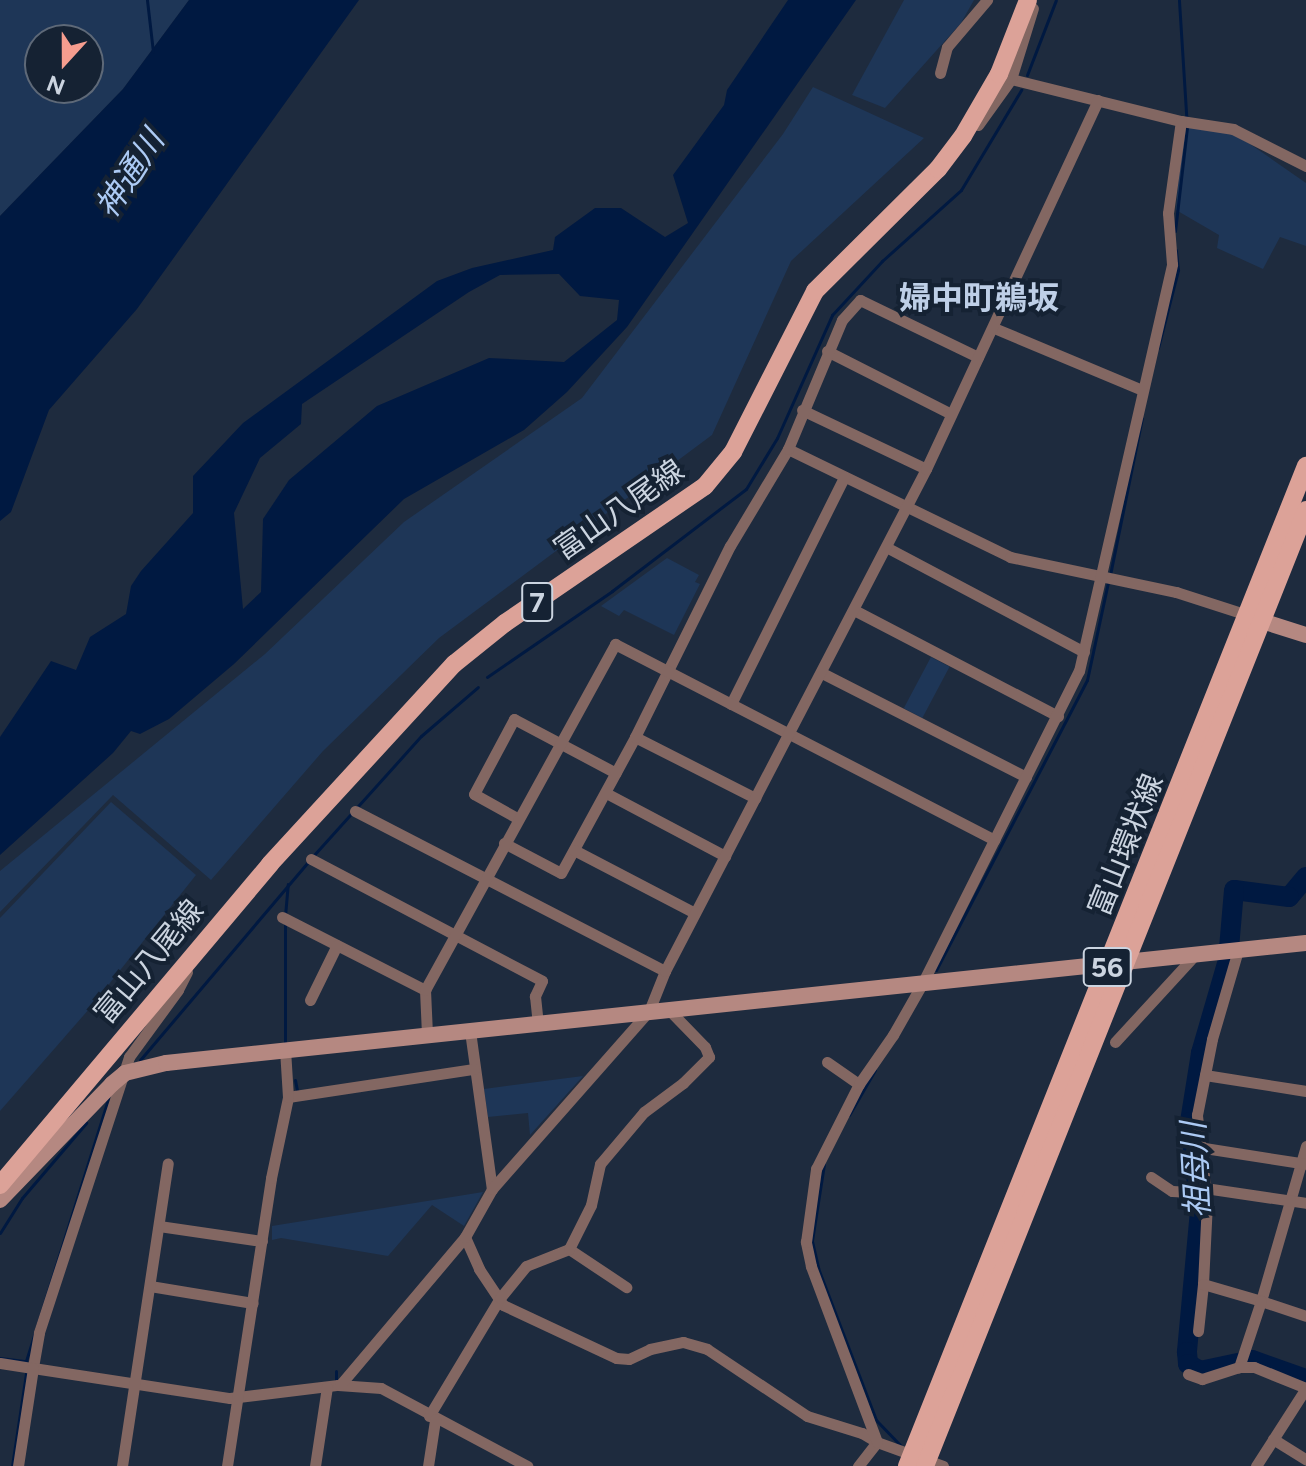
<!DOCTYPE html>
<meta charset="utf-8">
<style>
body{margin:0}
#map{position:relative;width:1306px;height:1466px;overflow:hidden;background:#1e2b3e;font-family:Figtree,"Noto Sans JP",sans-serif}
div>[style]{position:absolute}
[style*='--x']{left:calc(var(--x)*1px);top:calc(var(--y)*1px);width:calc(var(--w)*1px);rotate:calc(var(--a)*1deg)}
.green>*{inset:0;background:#1e3657;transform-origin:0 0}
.water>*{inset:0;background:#001941}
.stream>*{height:3px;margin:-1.5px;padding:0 1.5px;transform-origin:1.5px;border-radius:1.5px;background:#001941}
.river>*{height:20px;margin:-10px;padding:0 10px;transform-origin:10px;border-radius:10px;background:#001941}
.street>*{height:11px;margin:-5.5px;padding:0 5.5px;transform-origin:5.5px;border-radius:5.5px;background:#836762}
.secondary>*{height:16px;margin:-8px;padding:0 8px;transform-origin:8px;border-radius:8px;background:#b58881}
.primary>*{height:18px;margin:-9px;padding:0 9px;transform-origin:9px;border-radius:9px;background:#dca298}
span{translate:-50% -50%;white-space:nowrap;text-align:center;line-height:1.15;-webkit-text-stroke:8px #152233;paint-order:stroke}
.shield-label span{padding:2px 6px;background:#152233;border:2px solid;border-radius:6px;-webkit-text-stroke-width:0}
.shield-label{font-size:28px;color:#cbd4e0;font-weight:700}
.street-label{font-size:30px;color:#cbd4e0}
.water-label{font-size:32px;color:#accaf4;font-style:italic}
.neighbourhood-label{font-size:32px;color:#becfe7;font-weight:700}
.north{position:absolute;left:24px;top:24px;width:80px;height:80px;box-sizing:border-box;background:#152233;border:2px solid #5e6978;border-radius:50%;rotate:201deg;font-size:22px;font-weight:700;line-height:32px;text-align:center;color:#cbd4e0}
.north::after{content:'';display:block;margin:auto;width:28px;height:36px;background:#f59d8f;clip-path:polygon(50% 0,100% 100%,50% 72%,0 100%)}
</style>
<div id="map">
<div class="green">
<i style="clip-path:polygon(evenodd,0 0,189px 0,123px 89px,0 216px,0 0,40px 40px,88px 40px,88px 88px,40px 88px,40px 40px)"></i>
<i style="clip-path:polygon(904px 0,974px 0,961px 23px,885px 108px,852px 95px)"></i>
<i style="clip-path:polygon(813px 87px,924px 138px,791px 261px,712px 435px,439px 638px,323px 751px,211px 880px,113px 795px,0 912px,0 871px,265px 654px,404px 522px,582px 398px,783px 134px)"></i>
<i style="clip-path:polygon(1183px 126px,1237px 135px,1306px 183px,1306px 246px,1280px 237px,1263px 269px,1217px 248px,1219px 235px,1176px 210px)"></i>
<i style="clip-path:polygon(667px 558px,699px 575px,695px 582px,700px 584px,674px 635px,624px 610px,619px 616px,601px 606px)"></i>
<i style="left:931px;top:657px;width:21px;height:58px;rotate:28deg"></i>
<i style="clip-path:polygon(111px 802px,196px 875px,90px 1008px,0 1111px,0 918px)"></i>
<i style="clip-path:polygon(583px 1076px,530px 1135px,528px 1113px,488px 1117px,484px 1089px)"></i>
<i style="clip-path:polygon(483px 1192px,464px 1226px,432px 1205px,388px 1256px,281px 1238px,272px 1240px,272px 1226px)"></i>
</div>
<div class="water">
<i style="clip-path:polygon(189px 0,359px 0,137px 309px,49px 410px,11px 512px,0 521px,0 216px,123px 89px)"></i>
<i style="clip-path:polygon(evenodd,788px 0,856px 0,627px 327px,567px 392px,524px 430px,404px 499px,234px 664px,169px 719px,140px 734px,131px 731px,113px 753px,0 855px,0 737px,51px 661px,76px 670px,90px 637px,126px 614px,131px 586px,141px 571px,193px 513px,193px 476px,243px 423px,437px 281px,472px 268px,553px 250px,555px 237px,595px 208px,621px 208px,665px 237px,688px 223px,673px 175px,724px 105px,727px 90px,788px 0,559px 274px,580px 296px,619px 300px,617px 320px,564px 362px,489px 358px,377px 406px,289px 480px,263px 519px,261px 592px,243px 609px,234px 513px,260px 458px,301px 424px,302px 404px,469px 292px,500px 275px,559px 274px)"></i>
</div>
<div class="stream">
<i style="--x:147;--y:0;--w:52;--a:83.4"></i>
<i style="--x:1027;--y:75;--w:80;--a:-68.9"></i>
<i style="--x:1175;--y:231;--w:104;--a:-83.4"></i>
<i style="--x:1187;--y:128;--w:128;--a:-93.6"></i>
<i style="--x:1158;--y:348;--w:81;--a:-75.6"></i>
<i style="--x:1178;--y:270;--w:20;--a:-96"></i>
<i style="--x:1110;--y:575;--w:160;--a:-78.5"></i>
<i style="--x:487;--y:677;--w:152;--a:-34.5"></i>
<i style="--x:612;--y:591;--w:168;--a:-37.3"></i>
<i style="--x:746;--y:489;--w:60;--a:-58.7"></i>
<i style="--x:777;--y:438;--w:135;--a:-65.9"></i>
<i style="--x:832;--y:315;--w:74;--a:-47.2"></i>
<i style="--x:882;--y:261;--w:106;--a:-41.9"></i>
<i style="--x:961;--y:190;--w:117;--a:-59"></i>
<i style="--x:313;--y:856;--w:161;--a:-48"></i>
<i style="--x:421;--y:736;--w:75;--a:-40.7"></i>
<i style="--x:285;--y:916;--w:32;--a:-85"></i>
<i style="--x:936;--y:970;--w:327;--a:-62.5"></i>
<i style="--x:1087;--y:680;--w:100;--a:-77.9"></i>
<i style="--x:285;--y:1043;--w:119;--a:-90"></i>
<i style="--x:140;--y:1060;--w:260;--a:-49.7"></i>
<i style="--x:295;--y:1080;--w:10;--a:79"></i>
<i style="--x:849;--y:1115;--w:52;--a:-60"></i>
<i style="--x:824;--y:1164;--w:78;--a:98.9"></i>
<i style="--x:812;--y:1241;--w:28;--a:77"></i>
<i style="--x:818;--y:1268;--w:163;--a:69.1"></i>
<i style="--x:876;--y:1420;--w:35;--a:46"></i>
<i style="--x:0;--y:1233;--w:41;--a:-57.8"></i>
<i style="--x:22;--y:1198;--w:99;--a:-49.5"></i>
<i style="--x:0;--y:1358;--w:26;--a:7"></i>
<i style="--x:26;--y:1361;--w:275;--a:-72.6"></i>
<i style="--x:336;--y:1380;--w:9;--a:-90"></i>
<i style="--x:12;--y:1466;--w:94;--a:-81.4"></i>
</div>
<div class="river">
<i style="--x:1306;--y:877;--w:26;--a:130"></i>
<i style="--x:1289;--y:897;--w:55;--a:-172.7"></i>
<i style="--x:1234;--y:890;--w:70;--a:94.9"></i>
<i style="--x:1228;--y:960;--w:97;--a:106.2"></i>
<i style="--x:1201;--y:1053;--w:70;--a:99.1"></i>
<i style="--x:1190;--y:1122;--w:90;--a:83.6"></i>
<i style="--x:1200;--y:1211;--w:142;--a:95.3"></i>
<i style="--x:1187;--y:1352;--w:12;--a:85"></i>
<i style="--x:1188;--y:1364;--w:14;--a:30"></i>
<i style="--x:1200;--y:1371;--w:53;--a:-11.9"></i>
<i style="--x:1252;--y:1360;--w:57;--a:19.4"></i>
</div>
<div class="street">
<i style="--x:940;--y:73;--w:27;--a:-75"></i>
<i style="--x:947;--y:47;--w:62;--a:-49.6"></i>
<i style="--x:1011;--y:79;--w:175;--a:13.9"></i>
<i style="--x:1181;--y:121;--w:53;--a:8.7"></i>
<i style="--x:1233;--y:129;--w:82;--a:26.9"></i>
<i style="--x:978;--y:125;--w:57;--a:-54.3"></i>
<i style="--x:1011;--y:79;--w:74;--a:-72.8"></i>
<i style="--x:994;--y:328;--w:160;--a:22.7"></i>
<i style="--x:827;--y:351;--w:139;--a:26.9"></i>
<i style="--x:802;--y:410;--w:137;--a:25.4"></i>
<i style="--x:788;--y:449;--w:247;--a:25.9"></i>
<i style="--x:1010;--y:557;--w:170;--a:11.9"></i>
<i style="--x:1176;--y:592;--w:75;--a:17.9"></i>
<i style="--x:886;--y:547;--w:224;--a:27.9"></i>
<i style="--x:854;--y:610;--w:230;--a:27.5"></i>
<i style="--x:822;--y:673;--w:229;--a:27"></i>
<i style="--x:731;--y:704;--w:254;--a:-63.5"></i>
<i style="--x:635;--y:737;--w:135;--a:26.9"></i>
<i style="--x:606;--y:793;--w:135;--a:27.9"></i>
<i style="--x:355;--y:811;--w:349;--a:27.3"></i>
<i style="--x:517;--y:818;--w:49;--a:-150.8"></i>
<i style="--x:474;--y:794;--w:85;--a:-61.9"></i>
<i style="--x:514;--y:719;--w:115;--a:27.9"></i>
<i style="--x:504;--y:843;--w:64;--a:27.8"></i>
<i style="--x:561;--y:873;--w:155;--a:-61.4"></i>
<i style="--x:635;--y:737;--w:213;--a:-63.6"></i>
<i style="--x:730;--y:546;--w:113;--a:-59.1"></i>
<i style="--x:788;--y:449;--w:140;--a:-67.3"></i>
<i style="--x:842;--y:320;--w:27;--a:-48"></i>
<i style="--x:860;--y:300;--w:131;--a:25.8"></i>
<i style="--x:574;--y:850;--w:136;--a:27.5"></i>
<i style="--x:311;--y:859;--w:261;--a:27.8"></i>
<i style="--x:542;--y:981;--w:17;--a:115"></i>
<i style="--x:535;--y:996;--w:27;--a:84"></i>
<i style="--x:282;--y:917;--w:161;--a:27"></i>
<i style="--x:187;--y:972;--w:20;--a:117"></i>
<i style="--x:178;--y:990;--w:83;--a:126.2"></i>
<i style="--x:129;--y:1057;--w:290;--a:108.1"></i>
<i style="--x:39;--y:1333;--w:36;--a:100"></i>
<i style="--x:33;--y:1368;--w:199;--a:8.7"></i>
<i style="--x:230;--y:1398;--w:109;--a:-6.9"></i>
<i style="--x:338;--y:1385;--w:43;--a:4"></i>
<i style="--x:381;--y:1388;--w:166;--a:28.1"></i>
<i style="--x:310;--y:1000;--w:61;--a:-63.9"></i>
<i style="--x:470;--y:1031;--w:160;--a:82.1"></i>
<i style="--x:427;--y:1034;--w:44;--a:-92.6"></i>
<i style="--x:425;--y:990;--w:395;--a:-61.2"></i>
<i style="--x:615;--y:644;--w:427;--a:27.3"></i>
<i style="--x:1115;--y:1042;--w:118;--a:-47.4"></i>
<i style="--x:827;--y:1062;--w:39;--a:35"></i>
<i style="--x:1205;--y:1075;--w:102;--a:9"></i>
<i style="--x:288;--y:1097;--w:188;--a:-8.6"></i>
<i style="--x:1306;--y:1146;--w:161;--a:106.2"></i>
<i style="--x:1261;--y:1301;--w:47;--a:18.4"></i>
<i style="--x:1198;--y:1147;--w:109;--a:8.9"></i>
<i style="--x:1151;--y:1177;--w:25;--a:34"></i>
<i style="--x:1172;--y:1191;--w:19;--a:3"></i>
<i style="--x:1191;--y:1192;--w:15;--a:-16"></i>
<i style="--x:1205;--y:1188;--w:102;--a:8.4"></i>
<i style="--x:159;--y:1226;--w:104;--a:8.3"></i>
<i style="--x:465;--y:1237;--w:35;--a:66"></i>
<i style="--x:479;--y:1269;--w:43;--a:56.3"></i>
<i style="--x:503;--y:1305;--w:125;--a:25.1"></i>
<i style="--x:616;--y:1358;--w:13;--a:4"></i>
<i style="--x:629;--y:1359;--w:23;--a:-25"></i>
<i style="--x:650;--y:1349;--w:34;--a:-12"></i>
<i style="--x:683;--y:1342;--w:25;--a:16"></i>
<i style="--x:707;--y:1349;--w:120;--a:33.8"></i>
<i style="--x:807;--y:1416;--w:58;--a:17.2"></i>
<i style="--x:862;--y:1433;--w:17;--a:31"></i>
<i style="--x:877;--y:1442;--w:31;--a:128"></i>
<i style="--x:569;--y:1249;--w:69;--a:33.7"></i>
<i style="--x:1203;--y:1284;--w:82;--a:-87.2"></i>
<i style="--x:1207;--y:1202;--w:88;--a:-96.6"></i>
<i style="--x:1197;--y:1115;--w:77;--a:-78.8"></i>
<i style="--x:1212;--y:1039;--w:93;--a:-73.7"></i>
<i style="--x:150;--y:1286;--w:104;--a:9.4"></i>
<i style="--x:1198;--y:1331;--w:47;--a:-83.9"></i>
<i style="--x:1203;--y:1284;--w:60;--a:16.3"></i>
<i style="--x:1261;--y:1301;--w:70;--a:108.4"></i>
<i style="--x:0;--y:1363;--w:33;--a:9"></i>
<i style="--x:33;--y:1368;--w:99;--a:98.7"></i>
<i style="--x:1188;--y:1374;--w:15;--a:20"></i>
<i style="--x:1202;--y:1379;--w:39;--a:-18"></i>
<i style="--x:1239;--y:1367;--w:15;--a:0"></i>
<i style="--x:1254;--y:1367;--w:56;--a:22"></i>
<i style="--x:340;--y:1385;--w:194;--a:-49.8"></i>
<i style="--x:465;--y:1237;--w:55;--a:-60.6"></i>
<i style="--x:492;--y:1189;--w:237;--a:-48.6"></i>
<i style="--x:649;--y:1011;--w:43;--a:-68.2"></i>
<i style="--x:665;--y:971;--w:566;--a:-62.53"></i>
<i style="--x:926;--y:469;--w:407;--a:-65"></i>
<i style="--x:429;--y:1416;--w:138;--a:-59"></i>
<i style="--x:500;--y:1298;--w:41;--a:-50.9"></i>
<i style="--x:526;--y:1266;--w:46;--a:-21.6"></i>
<i style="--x:569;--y:1249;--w:49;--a:-63.4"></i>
<i style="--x:591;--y:1205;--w:42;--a:-77.6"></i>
<i style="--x:600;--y:1164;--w:68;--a:-49.8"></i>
<i style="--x:644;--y:1112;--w:49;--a:-36.6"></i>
<i style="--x:683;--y:1083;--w:37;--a:-45"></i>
<i style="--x:709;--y:1057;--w:11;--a:-112"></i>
<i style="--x:705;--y:1047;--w:50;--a:-134.2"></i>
<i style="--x:1273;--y:1439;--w:39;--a:32"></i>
<i style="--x:122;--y:1466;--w:306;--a:-81.4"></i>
<i style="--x:227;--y:1466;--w:291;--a:-81.3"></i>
<i style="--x:271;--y:1178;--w:83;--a:-78.1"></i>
<i style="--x:288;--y:1097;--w:48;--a:-93.6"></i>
<i style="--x:315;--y:1466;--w:80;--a:-81.4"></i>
<i style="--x:428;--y:1466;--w:47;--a:-81.3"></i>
<i style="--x:943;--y:1466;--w:70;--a:-160"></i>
<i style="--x:877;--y:1442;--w:188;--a:-110.6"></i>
<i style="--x:811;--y:1266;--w:25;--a:-102"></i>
<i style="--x:806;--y:1242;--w:74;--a:-82.2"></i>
<i style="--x:816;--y:1169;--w:95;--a:-63.2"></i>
<i style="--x:859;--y:1084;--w:60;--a:-55.2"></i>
<i style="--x:893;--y:1035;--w:59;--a:-60.4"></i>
<i style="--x:922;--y:984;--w:350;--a:-63.4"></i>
<i style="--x:1079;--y:671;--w:417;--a:-77.1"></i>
<i style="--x:1172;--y:264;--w:51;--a:-94.5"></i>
<i style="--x:1168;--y:213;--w:93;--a:-82"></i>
<i style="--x:1256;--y:1466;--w:93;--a:-57.3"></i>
</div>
<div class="secondary">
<i style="--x:1262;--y:621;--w:46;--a:17.7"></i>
<i style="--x:0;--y:1200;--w:161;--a:-46"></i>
<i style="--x:112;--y:1084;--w:17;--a:-40"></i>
<i style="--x:125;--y:1073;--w:42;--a:-13.7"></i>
<i style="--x:166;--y:1063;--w:1146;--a:-6.01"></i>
</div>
<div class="primary">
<i style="--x:0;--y:1185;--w:419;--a:-49.9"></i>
<i style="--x:270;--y:864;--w:272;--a:-47.4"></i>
<i style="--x:454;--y:664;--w:65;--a:-38.8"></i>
<i style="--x:505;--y:623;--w:242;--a:-34.4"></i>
<i style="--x:705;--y:486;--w:44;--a:-50.5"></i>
<i style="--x:733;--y:452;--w:181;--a:-63"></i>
<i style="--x:815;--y:291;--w:173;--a:-44.8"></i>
<i style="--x:938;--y:169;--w:41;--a:-52.9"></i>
<i style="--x:963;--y:136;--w:72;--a:-59.9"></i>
<i style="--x:999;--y:74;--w:79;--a:-68.6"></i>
<i style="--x:907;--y:1466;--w:1077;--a:-68.25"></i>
<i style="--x:925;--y:1466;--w:1029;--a:-68.27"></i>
</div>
<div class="shield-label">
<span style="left:537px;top:602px">7</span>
<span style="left:1107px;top:967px">56</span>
</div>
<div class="street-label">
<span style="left:619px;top:510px;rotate:-35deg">富山八尾線</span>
<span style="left:1126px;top:845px;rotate:-68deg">富山環状線</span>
<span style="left:149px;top:962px;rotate:-50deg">富山八尾線</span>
</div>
<div class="water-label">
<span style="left:130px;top:174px;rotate:-57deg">神通川</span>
<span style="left:1196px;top:1170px;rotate:-93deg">祖母川</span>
</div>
<div class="neighbourhood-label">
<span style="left:979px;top:298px">婦中町鵜坂</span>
</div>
<div class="north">N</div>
</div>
